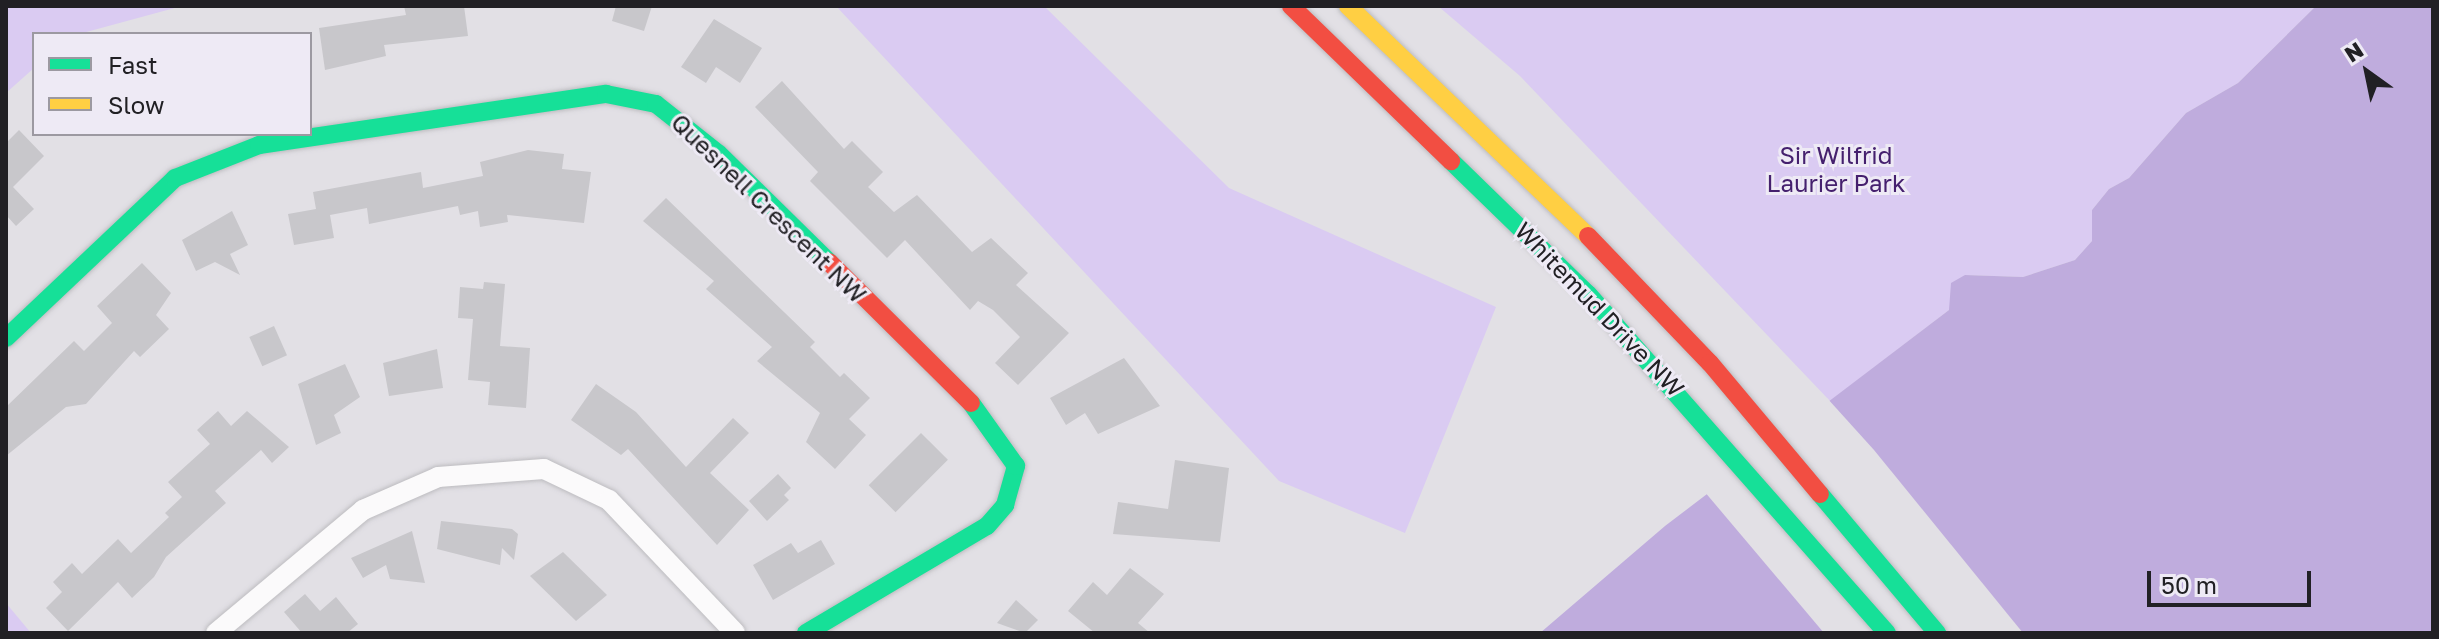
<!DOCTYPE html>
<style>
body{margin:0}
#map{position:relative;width:2439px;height:639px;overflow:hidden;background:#e2e0e5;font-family:"Golos Text",sans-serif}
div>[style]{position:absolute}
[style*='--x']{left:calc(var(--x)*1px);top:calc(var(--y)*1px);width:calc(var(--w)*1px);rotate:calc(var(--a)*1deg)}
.green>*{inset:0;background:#dacbf2}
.water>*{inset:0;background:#bfacdd}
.pier>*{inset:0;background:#e2e0e5}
.building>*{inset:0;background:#c8c7cb;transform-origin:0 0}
.roads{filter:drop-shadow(0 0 2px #bdbcc0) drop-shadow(0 0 2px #bdbcc0)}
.street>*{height:20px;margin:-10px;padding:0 10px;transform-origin:10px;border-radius:10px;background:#fbfafb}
.fast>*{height:18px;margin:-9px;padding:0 9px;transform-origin:9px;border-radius:9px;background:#16e098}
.slow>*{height:18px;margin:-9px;padding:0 9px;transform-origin:9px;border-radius:9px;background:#ffcf43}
.jam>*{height:18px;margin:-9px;padding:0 9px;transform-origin:9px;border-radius:9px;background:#f24e42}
span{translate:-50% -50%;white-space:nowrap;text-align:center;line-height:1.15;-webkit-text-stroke:6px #eeeaf5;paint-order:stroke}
.park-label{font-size:24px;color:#45206e}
.street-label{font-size:24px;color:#212024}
.frame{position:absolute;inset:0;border:8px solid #212024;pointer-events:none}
.legend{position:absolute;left:32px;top:32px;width:280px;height:104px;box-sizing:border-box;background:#eeeaf5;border:2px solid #9c99a1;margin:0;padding:10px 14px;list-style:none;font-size:24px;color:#212024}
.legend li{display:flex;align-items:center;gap:16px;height:40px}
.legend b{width:40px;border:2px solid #9c99a1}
.north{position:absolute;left:2327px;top:32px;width:80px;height:80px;-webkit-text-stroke:6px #eeeaf5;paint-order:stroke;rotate:327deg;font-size:22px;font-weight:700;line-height:32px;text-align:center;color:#212024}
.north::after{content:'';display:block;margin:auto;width:28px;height:36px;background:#212024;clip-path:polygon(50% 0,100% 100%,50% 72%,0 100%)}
.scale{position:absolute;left:2147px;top:571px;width:164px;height:36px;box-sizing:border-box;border:4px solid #212024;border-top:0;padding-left:10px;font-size:24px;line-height:28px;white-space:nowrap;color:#212024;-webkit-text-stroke:6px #eeeaf5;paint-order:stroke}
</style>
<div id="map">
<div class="green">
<i style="clip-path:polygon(6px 6px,182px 6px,79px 34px,34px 34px,34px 68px,6px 93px)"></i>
<i style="clip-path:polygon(836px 6px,1044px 6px,1229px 188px,1496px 307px,1405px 533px,1279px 481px)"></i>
<i style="clip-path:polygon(1438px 6px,2316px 6px,2238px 83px,2186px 113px,2129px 178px,2109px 189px,2092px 210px,2092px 241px,2075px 260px,2023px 277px,1965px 275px,1949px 310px,1830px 401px,1520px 76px)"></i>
<i style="clip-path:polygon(6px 603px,31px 633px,6px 633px)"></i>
</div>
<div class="water">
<i style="clip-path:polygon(2316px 6px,2433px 6px,2433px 633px,1540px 633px,1665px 526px,1949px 310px,1951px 283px,1965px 275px,2023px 277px,2075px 260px,2092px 241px,2092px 210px,2109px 189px,2129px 178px,2186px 113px,2238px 83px)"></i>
</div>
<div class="pier">
<i style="clip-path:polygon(1827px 398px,1874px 450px,2023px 633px,1824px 633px,1704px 491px)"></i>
</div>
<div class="building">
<i style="clip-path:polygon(404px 6px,464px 6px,468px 36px,384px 45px,386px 56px,325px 70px,319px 28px,406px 15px)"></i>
<i style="clip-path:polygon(616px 6px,652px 6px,644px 31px,612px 21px)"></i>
<i style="clip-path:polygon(714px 19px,762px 48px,740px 83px,716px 67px,706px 83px,681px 67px)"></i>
<i style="clip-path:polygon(782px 81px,844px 149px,852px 141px,883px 172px,868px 187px,894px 212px,917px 195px,972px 252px,991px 238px,1028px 273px,1016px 285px,1069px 333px,1018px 385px,995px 363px,1020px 337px,993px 310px,978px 301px,970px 310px,905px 240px,887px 258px,810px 181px,818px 172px,755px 107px)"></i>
<i style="clip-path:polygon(19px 130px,44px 156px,13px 187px,34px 209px,16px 226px,6px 215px,6px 143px)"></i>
<i style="clip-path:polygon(528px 150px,564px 154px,562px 169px,591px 172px,584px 223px,507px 215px,508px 222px,480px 227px,478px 211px,460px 215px,458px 206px,369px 224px,367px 208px,330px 215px,334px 238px,294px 245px,288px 214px,316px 209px,313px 192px,421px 172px,423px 188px,483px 176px,480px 162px)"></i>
<i style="clip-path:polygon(666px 198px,815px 342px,810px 347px,840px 377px,844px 373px,870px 398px,849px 419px,866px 435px,835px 469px,806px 442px,820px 413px,757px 361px,772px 347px,706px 289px,714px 281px,643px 221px)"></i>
<i style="clip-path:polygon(232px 211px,248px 245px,230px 254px,240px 275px,215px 262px,196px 271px,182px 240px)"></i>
<i style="clip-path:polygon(142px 263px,171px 293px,156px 315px,169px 329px,140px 357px,134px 351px,86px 404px,66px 407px,6px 456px,6px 407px,74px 341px,84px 351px,112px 323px,97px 306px)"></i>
<i style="clip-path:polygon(484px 282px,505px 284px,500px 346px,530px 348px,526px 408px,488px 405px,490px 382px,468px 380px,473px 319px,458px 318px,460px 287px,483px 289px)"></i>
<i style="left:274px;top:326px;width:32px;height:27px;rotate:66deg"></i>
<i style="clip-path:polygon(437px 349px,443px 388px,389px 396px,383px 363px)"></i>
<i style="clip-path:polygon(1124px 358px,1160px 406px,1098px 434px,1085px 413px,1066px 425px,1050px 398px)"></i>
<i style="clip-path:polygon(345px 364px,360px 397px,334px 415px,341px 433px,316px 445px,298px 384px)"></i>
<i style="clip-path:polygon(596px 384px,636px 412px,686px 467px,733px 418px,749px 433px,710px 473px,749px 510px,717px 545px,628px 449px,621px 455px,571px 420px)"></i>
<i style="clip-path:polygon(218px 411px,231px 426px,247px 411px,289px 447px,272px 463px,261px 450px,215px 491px,226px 503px,166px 557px,154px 577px,132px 598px,118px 582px,68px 631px,46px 608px,62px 592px,53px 582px,72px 563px,82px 574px,118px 539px,131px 553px,169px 517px,165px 513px,182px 497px,168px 482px,210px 444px,197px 430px)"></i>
<i style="left:921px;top:433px;width:38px;height:74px;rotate:45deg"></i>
<i style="clip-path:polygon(1175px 460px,1229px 468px,1220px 542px,1113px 534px,1118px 502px,1168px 509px)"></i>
<i style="clip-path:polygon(778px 474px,791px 488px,784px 495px,789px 500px,767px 521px,749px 501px)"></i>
<i style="clip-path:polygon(441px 521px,512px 529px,518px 534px,514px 560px,502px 548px,500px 565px,437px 549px)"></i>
<i style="clip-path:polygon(412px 531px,425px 583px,390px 579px,386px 565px,363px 578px,351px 558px)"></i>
<i style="clip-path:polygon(821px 540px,835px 564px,773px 600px,753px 565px,791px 543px,798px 553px)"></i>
<i style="clip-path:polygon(563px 552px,607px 595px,576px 621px,530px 576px)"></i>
<i style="clip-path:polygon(1130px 568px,1164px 594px,1138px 623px,1150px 633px,1095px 633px,1068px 611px,1093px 582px,1107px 595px)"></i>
<i style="clip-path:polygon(305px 594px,320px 611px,336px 597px,358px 624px,347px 633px,302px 633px,284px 612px)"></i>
<i style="clip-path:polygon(1016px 600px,1038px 620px,1025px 633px,997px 623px)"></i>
</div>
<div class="roads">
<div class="street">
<i style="--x:216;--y:633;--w:192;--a:-39.9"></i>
<i style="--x:363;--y:510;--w:82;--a:-23.7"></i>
<i style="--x:438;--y:477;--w:106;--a:-4.3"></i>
<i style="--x:544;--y:469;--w:72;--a:25.5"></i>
<i style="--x:609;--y:500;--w:183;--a:46.5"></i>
</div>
<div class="fast">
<i style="--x:1451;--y:161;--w:191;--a:44.2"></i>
<i style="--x:1588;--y:294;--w:452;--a:48.6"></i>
<i style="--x:6;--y:338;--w:233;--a:-43.4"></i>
<i style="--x:175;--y:178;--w:90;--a:-21.4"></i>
<i style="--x:259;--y:145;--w:351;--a:-8.4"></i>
<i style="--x:606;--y:94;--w:51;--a:11.3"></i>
<i style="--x:656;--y:104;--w:80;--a:38.4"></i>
<i style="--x:719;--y:154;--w:154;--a:44.5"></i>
<i style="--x:1820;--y:494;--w:182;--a:49.9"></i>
<i style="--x:806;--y:633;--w:210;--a:-30.6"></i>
<i style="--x:987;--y:526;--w:28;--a:-49"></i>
<i style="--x:1005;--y:505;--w:41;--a:-74.2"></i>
<i style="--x:1016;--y:466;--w:77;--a:-125.5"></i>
</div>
<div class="slow">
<i style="--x:1348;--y:6;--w:332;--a:43.8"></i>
</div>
<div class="jam">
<i style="--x:1291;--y:6;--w:223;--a:44.1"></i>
<i style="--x:1588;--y:236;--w:176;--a:46.2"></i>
<i style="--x:1710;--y:363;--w:171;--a:50"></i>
<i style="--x:829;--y:262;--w:200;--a:44.8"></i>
</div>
</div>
<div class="park-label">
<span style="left:1836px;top:169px">Sir Wilfrid<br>Laurier Park</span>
</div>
<div class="street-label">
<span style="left:769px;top:208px;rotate:44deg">Quesnell Crescent NW</span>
<span style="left:1600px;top:309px;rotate:46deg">Whitemud Drive NW</span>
</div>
<div class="frame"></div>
<ul class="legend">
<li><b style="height:10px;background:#16e098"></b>Fast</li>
<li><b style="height:10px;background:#ffcf43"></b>Slow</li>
</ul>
<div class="north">N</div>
<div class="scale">50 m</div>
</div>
